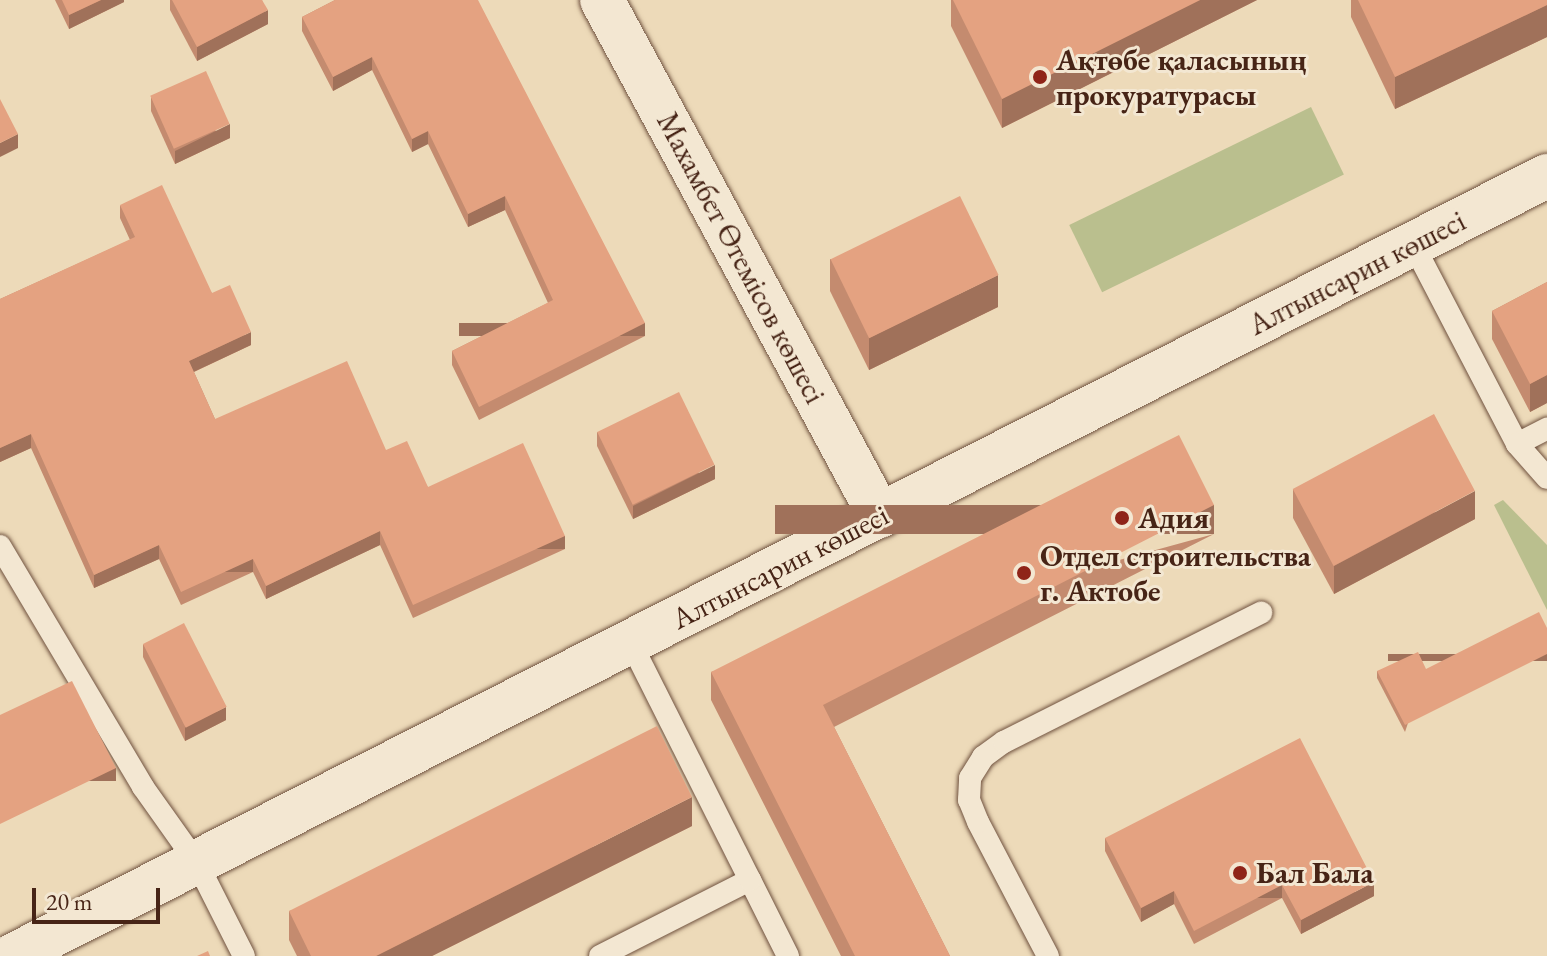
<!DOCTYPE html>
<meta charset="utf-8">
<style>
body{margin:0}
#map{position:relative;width:1547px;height:956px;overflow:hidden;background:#eddab9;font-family:"EB Garamond",serif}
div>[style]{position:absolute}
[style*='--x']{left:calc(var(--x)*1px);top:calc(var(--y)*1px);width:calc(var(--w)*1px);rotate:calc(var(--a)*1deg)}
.green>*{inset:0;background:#babf8e;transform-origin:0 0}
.roads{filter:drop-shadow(0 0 2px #70523f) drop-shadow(0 0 2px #70523f)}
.service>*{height:22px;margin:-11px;padding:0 11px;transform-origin:11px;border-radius:11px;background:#f3e7d2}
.minor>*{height:44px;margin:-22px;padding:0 22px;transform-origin:22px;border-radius:22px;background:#f3e7d2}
.wall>*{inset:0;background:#c48b6f}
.shaded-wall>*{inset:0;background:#a0715a;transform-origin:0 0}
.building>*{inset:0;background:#e4a281;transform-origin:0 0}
.dots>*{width:22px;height:22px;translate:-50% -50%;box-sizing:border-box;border:4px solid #f3e7d2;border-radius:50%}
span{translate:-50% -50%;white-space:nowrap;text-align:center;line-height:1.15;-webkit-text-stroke:6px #f3e7d2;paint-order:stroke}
.poi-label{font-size:30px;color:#472416;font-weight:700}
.left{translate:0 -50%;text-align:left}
.street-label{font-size:30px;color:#472416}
.scale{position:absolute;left:32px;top:888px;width:128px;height:36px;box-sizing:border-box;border:4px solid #472416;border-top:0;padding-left:10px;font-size:24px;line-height:28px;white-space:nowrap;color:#472416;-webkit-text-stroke:6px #f3e7d2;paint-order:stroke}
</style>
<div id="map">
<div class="green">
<i style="left:1311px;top:107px;width:75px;height:269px;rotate:64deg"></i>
<i style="clip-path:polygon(1503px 500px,1547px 545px,1547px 610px,1494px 505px)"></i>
</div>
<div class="roads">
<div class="service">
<i style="--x:1413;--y:244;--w:225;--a:62.5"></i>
<i style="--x:1517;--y:444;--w:34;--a:-27"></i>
<i style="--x:1517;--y:444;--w:45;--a:48.6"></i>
<i style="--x:0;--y:546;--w:280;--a:59.3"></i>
<i style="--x:143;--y:787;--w:93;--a:54.6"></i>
<i style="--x:197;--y:863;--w:104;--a:63.2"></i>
<i style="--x:750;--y:880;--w:85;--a:63.4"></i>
<i style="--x:600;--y:956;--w:168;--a:-26.9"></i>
<i style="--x:750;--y:880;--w:265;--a:-116.7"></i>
<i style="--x:1048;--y:956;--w:151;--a:-117.6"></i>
<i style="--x:978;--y:822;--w:24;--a:-112"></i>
<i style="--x:969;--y:800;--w:22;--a:-87"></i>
<i style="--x:970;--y:778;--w:25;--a:-58"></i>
<i style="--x:983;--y:757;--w:26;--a:-36"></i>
<i style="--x:1004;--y:742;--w:288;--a:-26.7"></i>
</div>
<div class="minor">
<i style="--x:602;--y:0;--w:586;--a:61.69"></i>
<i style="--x:12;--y:956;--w:1722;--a:-26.94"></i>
</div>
</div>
<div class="wall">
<i style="clip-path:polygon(55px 0,124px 0,124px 2px,69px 29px)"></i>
<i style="clip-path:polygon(170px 0,262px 0,268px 24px,197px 61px,170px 10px)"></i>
<i style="clip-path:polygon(335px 0,645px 336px,479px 420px,452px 365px,452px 351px,548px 303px,505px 210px,468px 227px,428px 144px,412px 152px,372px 70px,333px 91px,302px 31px,302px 17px)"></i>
<i style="clip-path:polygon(951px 0,1257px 0,1002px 128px,951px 26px)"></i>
<i style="clip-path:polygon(1351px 0,1547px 0,1547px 37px,1395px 109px,1351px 17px)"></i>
<i style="clip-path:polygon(151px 97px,230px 138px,175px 164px,151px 111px)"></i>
<i style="clip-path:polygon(120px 205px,212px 293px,251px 345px,194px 372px,215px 419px,386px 450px,428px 487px,565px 549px,413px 618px,380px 545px,266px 599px,253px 572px,181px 605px,159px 559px,94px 588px,31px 448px,0 462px,0 299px,130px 240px,120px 218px)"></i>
<i style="clip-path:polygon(830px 259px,998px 307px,869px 370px,830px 291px)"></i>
<i style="clip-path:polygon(1547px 282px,1547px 403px,1530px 412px,1492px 339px,1492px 311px)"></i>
<i style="clip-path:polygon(597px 432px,715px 479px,633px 519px,597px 446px)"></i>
<i style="clip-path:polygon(1293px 489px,1475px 519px,1334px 594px,1293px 518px)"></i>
<i style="clip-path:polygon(1214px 534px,834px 727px,950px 956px,841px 956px,711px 700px,711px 672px)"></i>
<i style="clip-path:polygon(143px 644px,226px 720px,185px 741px,143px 657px)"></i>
<i style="clip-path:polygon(1426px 669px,1405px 732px,1377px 678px,1377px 671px)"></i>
<i style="clip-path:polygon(692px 826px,432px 956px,297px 956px,289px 940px,289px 911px)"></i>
<i style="clip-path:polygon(1105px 838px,1374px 896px,1301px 934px,1282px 898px,1194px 944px,1174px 904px,1141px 922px,1105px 851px)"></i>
</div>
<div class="shaded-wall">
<i style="clip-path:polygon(101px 0,124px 0,124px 2px,69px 29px,69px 15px)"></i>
<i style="clip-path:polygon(1200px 0,1257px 0,1002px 128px,1002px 99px)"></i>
<i style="clip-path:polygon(1547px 5px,1547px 37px,1395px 109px,1395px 77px)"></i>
<i style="clip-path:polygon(268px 10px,268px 24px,197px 61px,197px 47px)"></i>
<i style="clip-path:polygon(372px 57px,372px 70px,333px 91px,333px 77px)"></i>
<i style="clip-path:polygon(230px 124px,230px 138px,175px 164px,175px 151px)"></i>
<i style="clip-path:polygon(428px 131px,428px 144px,412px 152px,412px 139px)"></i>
<i style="clip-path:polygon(18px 134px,18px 148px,0 157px,0 143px)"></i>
<i style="clip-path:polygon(505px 196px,505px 210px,468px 227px,468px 214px)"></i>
<i style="clip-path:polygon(998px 275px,998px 307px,869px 370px,869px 338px)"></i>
<i style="left:645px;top:323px;width:13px;height:186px;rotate:90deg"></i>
<i style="clip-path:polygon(251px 332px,251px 345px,189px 374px,189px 361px)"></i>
<i style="clip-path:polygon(1547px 375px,1547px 403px,1530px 412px,1530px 384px)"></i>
<i style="clip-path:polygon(31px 434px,31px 448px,0 462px,0 448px)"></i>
<i style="clip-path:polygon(715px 465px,715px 479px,633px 519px,633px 506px)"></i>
<i style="clip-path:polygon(1475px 491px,1475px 519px,1334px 594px,1334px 566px)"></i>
<i style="left:1214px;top:505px;width:29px;height:439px;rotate:90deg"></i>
<i style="clip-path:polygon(380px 531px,380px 545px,266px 599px,266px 586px)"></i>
<i style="left:565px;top:536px;width:13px;height:167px;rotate:90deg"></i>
<i style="clip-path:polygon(159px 545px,159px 559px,94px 588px,94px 575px)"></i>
<i style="left:253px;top:559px;width:13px;height:79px;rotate:90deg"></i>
<i style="left:1547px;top:654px;width:7px;height:159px;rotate:90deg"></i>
<i style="clip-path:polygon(226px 707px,226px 720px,185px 741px,185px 727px)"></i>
<i style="left:116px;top:768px;width:13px;height:129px;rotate:90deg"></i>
<i style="clip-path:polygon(692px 797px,692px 826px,432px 956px,376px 956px)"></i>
<i style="clip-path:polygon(1374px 882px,1374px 896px,1301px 934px,1301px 920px)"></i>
<i style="left:1282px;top:885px;width:13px;height:99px;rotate:90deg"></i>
<i style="clip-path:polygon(1174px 891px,1174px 904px,1141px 922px,1141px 908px)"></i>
</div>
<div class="building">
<i style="clip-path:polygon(62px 0,101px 0,69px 15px)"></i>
<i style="clip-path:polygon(172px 0,262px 0,268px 10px,197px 47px)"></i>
<i style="clip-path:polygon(335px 0,478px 0,645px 323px,479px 407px,452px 351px,553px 300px,505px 196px,468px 214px,428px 131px,412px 139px,372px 57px,333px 77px,302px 17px)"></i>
<i style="clip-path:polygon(953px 0,1200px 0,1002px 99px)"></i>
<i style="clip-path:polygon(1358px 0,1547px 0,1547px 5px,1395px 77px)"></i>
<i style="left:206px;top:71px;width:58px;height:61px;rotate:66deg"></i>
<i style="clip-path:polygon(0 99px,18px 134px,0 143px)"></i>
<i style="clip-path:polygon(162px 185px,212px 293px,230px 285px,251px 332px,189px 361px,215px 419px,347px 361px,386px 450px,407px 441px,428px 487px,523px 443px,565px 536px,413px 605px,380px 531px,266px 586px,253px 559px,181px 592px,159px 545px,94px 575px,31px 434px,0 448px,0 299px,135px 237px,120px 205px)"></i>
<i style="left:960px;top:196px;width:88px;height:144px;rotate:64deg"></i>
<i style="clip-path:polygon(1547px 282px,1547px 375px,1530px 384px,1492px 311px)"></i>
<i style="left:679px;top:392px;width:81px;height:91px;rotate:64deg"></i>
<i style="left:1434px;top:414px;width:87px;height:160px;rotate:62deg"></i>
<i style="clip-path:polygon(1179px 435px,1214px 505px,823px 705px,950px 956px,855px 956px,711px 672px)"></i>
<i style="clip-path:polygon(1539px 612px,1547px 628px,1547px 654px,1405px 725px,1377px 671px,1418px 652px,1426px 669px)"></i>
<i style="left:184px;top:623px;width:94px;height:46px;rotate:63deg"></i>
<i style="clip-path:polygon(72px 681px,116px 768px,0 824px,0 715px)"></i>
<i style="clip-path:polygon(657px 726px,692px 797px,376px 956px,311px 956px,289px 911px)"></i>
<i style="clip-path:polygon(1300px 738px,1374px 882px,1301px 920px,1282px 885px,1194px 931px,1174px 891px,1141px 908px,1105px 838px)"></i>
<i style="clip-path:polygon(208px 951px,210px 956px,197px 956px)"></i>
</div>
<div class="dots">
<i style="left:1040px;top:77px;background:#8f2418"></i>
<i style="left:1122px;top:518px;background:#8f2418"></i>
<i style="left:1024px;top:573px;background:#8f2418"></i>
<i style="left:1240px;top:873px;background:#8f2418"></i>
</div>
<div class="poi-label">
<span class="left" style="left:1056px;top:77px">Ақтөбе қаласының<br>прокуратурасы</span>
<span class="left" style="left:1138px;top:518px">Адия</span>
<span class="left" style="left:1040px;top:573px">Отдел строительства<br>г. Актобе</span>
<span class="left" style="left:1256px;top:873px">Бал Бала</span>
</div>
<div class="street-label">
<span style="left:741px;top:258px;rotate:62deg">Махамбет Өтемісов көшесі</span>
<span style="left:1357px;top:273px;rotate:-27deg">Алтынсарин көшесі</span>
<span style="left:780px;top:567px;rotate:-27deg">Алтынсарин көшесі</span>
</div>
<div class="scale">20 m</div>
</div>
